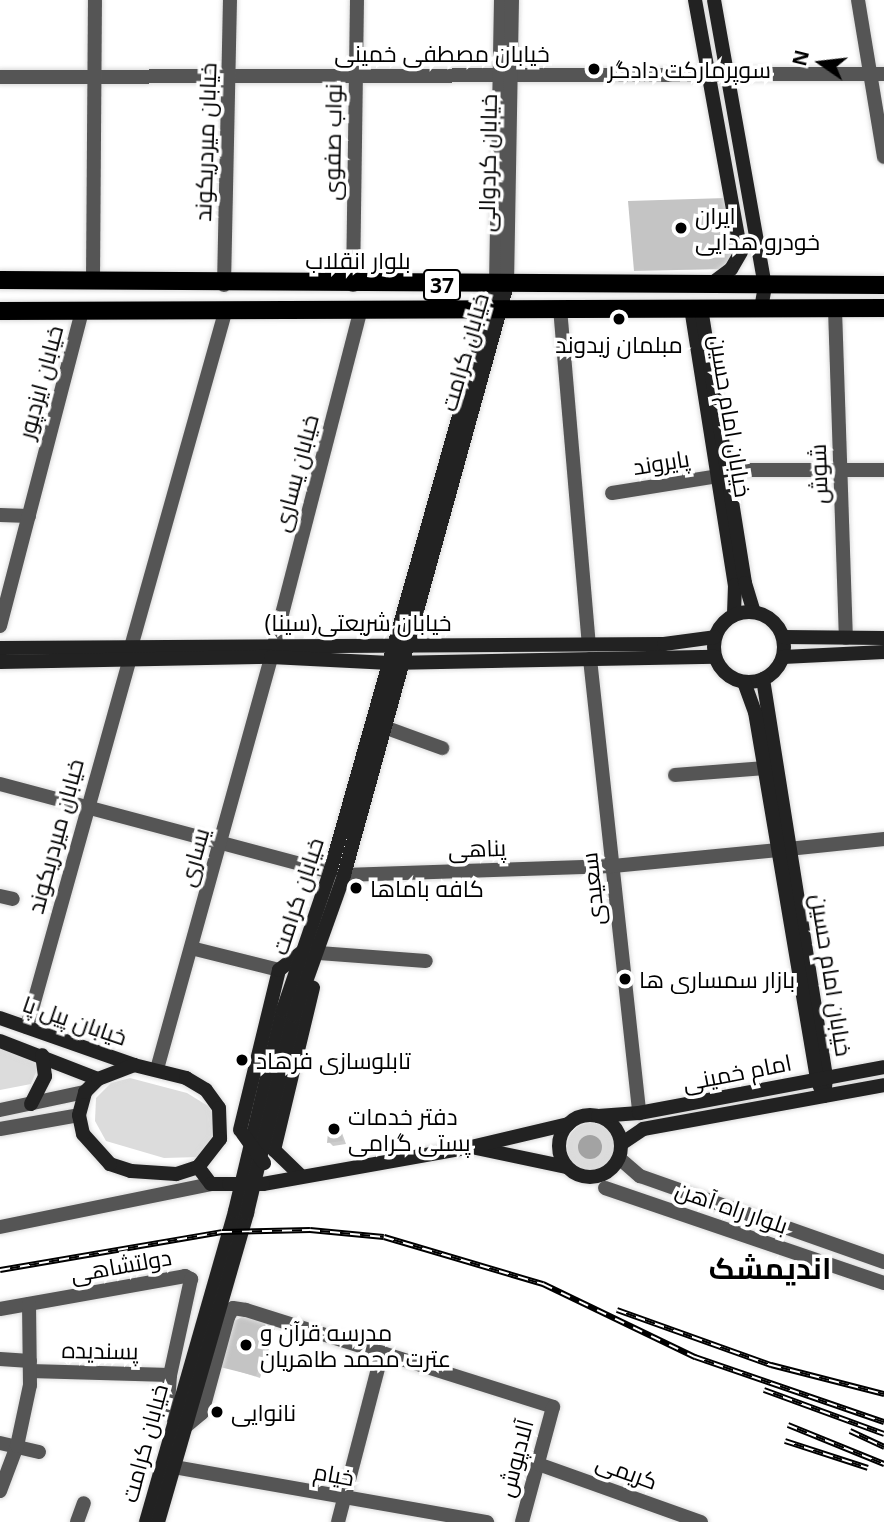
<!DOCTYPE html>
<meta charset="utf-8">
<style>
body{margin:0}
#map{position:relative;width:884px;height:1522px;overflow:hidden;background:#fff;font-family:"Open Sans",Cairo,sans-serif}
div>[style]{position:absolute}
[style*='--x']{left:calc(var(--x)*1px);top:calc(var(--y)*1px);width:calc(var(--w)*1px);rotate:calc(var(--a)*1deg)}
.green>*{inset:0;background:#dcdcdc}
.round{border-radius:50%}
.water>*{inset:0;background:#a3a3a3}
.shadow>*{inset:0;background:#0003}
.building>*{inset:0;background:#c4c4c4;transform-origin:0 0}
.roads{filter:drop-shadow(0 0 2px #dbdbdb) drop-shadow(0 0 2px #dbdbdb)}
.minor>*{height:14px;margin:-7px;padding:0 7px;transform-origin:7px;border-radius:7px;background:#555}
.tertiary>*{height:14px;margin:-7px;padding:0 7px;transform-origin:7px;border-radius:7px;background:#555}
.secondary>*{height:14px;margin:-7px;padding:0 7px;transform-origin:7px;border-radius:7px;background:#222}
.secondary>.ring{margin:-7px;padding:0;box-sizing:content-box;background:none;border:14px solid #222;border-radius:50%}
.primary>*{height:18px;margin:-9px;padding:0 9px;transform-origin:9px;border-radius:9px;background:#000}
.rail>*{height:6px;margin-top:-3px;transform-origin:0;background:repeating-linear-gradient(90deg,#fff 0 10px,#000 0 20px);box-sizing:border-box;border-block:2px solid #000}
.secondary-bridge>*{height:14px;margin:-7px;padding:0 7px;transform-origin:7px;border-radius:7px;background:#222}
.dots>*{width:19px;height:19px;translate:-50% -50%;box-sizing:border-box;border:4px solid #fff;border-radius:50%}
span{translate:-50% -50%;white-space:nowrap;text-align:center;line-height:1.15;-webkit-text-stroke:7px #fff;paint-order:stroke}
.shield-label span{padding:2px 5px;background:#fff;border:2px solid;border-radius:5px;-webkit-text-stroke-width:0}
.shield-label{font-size:21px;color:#000;font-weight:700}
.street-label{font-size:23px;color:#000}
.poi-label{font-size:23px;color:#000}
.left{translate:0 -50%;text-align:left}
.district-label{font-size:30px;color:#000;font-weight:700}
.north{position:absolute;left:786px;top:28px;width:70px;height:70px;-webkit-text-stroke:5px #fff;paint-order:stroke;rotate:284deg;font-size:19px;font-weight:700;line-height:28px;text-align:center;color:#000}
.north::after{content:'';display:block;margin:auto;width:24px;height:32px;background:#000;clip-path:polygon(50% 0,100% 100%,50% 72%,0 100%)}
</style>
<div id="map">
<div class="green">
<i style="clip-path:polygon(0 1045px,33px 1056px,37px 1070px,31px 1084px,0 1090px)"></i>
<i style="clip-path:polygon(130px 1078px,187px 1093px,208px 1106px,214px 1114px,214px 1137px,200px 1157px,164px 1158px,106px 1141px,95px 1121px,96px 1098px,111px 1083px)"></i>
<i class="round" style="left:567px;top:1123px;width:48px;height:48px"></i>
</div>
<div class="water">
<i class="round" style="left:578px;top:1135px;width:24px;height:24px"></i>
</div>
<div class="shadow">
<i style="clip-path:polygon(737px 256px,723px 269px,635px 270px)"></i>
<i style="clip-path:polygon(338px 1122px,346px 1144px,333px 1146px,329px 1142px)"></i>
<i style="clip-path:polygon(272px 1325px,275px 1329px,260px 1378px,222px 1366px)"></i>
</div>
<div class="building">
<i style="clip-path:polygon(726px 198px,736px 254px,721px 269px,634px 271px,628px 201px)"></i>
<i style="clip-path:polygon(338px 1120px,343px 1141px,327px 1143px,329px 1122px)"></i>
<i style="clip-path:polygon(246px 1315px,273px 1324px,256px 1376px,220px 1367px,234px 1321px)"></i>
<i style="left:212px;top:1405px;width:13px;height:11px;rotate:13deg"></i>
</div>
<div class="roads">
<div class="minor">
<i style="--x:858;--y:0;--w:159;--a:80.6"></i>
<i style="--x:0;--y:77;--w:884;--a:-0.19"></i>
<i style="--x:93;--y:281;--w:281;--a:-89.6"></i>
<i style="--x:224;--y:285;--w:285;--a:-88.8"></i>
<i style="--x:353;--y:285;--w:285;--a:-89.2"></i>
<i style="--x:496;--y:285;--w:285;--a:-89"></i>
<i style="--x:507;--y:285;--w:285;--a:-89"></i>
<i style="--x:560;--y:308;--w:337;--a:85.1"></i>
<i style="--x:835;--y:309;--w:329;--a:88.1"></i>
<i style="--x:727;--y:470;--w:157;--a:0"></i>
<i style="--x:612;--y:493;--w:107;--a:-9.1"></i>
<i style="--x:0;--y:515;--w:29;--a:2"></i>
<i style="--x:0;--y:626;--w:325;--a:-75.4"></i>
<i style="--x:274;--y:645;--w:344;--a:-75.5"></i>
<i style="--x:131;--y:647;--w:348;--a:-74.3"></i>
<i style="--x:590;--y:659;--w:457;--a:83.8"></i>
<i style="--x:384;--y:727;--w:62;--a:19.9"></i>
<i style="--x:675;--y:775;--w:90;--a:-4.4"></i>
<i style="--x:0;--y:784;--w:342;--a:14.9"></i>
<i style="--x:788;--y:849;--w:97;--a:-5.9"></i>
<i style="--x:344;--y:875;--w:269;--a:-1.9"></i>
<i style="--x:613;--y:866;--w:166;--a:-5.5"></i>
<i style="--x:0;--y:896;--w:13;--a:13"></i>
<i style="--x:191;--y:948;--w:91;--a:14"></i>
<i style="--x:319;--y:953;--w:107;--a:4.3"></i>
<i style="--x:27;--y:1027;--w:382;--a:-74.4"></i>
<i style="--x:157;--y:1069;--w:427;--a:-74.5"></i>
<i style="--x:0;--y:1309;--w:188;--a:-10.1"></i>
<i style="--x:185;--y:1276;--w:7;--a:27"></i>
<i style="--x:191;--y:1279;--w:98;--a:102.3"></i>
<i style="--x:170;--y:1375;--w:30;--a:94"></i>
<i style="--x:168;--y:1405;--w:14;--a:69"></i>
<i style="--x:0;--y:1359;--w:30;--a:4"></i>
<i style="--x:30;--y:1371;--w:140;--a:1.6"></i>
<i style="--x:184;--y:1428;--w:23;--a:-40"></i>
<i style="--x:202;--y:1413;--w:99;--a:-74.8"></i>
<i style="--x:228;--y:1317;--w:10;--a:-61"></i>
<i style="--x:233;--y:1308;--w:13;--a:9"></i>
<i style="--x:246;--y:1310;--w:322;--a:17.5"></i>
<i style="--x:553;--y:1407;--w:119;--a:105.1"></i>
<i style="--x:0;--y:1443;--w:40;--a:13"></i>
<i style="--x:538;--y:1464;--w:173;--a:19.6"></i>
<i style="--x:174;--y:1467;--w:318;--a:10"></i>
<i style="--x:0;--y:1491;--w:48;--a:-69.3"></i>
<i style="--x:17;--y:1446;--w:62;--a:-78"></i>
<i style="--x:30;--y:1385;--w:81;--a:-90.7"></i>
<i style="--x:77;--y:1522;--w:20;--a:-70"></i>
<i style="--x:338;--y:1522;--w:175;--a:-75.4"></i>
</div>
<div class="tertiary">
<i style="--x:0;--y:1110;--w:87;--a:-12"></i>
<i style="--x:0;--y:1129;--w:80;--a:-10"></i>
<i style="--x:619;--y:1158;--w:28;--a:41"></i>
<i style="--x:640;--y:1176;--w:259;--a:19.4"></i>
<i style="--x:605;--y:1188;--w:295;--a:18.8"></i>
<i style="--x:0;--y:1227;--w:215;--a:-11.5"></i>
</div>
<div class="secondary">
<i style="--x:695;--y:0;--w:256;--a:79.7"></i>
<i style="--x:741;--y:252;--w:20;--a:120"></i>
<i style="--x:731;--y:269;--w:26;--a:143"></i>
<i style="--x:714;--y:0;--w:291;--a:79.9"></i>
<i style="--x:765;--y:286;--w:23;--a:100"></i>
<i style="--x:691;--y:308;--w:280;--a:81"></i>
<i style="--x:735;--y:585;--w:30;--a:92"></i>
<i style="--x:701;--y:308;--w:278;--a:80.9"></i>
<i style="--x:745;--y:583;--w:30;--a:73"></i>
<i class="ring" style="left:714px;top:612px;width:56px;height:56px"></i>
<i style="--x:783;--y:637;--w:101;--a:0.6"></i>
<i style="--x:0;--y:648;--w:664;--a:-0.35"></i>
<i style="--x:664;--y:644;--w:51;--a:-7.8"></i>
<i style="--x:783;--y:657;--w:101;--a:-2.8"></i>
<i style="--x:0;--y:662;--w:271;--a:-1.1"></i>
<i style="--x:271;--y:657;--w:119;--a:2.9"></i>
<i style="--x:390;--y:663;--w:325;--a:-1.1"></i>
<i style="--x:763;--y:679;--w:404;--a:81"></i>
<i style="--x:826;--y:1078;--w:18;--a:96"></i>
<i style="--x:744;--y:682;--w:32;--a:70"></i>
<i style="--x:755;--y:712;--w:373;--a:80.4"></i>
<i style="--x:817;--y:1080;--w:17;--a:66"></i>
<i style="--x:0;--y:1018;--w:142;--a:19.3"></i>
<i style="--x:0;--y:1041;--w:105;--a:21.2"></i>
<i style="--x:134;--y:1065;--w:54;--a:14"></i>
<i style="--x:186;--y:1078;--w:23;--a:31"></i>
<i style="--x:206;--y:1090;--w:22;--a:54"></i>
<i style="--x:219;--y:1108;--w:31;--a:88"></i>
<i style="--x:220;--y:1139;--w:36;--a:128"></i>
<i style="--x:198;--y:1167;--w:23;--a:162"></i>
<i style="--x:176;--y:1174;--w:45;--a:-176.2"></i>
<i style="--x:131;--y:1171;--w:22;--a:-162"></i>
<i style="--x:110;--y:1164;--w:40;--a:-132"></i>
<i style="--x:83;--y:1134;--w:19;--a:-102"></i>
<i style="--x:79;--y:1115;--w:24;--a:-75"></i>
<i style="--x:85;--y:1092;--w:18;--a:-45"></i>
<i style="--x:98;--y:1079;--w:39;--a:-21"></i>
<i style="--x:31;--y:1104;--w:31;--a:-63"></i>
<i style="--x:45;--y:1076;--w:21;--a:-98"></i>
<i class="ring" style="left:559px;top:1115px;width:48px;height:48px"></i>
<i style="--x:598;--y:1116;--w:41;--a:-4.2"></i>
<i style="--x:639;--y:1113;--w:249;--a:-10.6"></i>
<i style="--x:240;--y:1130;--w:165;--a:-76.3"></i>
<i style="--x:279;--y:970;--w:36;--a:-38"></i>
<i style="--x:621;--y:1144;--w:27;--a:-34"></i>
<i style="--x:643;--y:1129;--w:245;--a:-10.3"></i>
<i style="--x:476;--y:1148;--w:92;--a:11.9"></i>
<i style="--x:198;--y:1167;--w:21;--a:53"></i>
<i style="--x:211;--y:1184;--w:18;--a:0"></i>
<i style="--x:301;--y:1176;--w:37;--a:-136"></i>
<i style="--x:274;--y:1150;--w:167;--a:-76.5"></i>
<i style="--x:263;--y:1184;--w:211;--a:-10.1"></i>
<i style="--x:471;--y:1147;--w:100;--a:-13.3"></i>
<i style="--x:146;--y:1522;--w:323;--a:-74"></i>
<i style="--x:235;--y:1211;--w:207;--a:-76.6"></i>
<i style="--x:283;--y:1010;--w:146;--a:-71.2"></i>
<i style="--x:330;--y:872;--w:610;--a:-74.21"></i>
<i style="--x:158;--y:1522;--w:322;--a:-73.9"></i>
<i style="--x:247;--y:1213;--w:204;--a:-76.6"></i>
<i style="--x:294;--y:1015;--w:149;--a:-70.3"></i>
<i style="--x:344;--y:875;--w:612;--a:-74.56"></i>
</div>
<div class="primary">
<i style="--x:0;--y:280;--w:884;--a:0.32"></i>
<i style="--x:0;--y:311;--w:884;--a:-0.19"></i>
</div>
</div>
<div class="rail">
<i style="--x:0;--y:1270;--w:225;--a:-9.7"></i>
<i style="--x:222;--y:1232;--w:88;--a:-1.3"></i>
<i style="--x:310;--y:1230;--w:74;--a:5.4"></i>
<i style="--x:384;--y:1237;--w:166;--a:16.5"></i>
<i style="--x:543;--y:1284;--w:169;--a:25.7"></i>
<i style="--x:695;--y:1357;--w:200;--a:19"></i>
<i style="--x:617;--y:1310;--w:164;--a:19.7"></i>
<i style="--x:771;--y:1365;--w:117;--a:14.4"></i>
<i style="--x:764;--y:1390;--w:128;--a:20.1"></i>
<i style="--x:788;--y:1425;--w:104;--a:22.1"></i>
<i style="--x:850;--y:1431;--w:38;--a:25"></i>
<i style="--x:785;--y:1441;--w:87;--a:18"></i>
</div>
<div class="secondary-bridge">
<i style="--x:243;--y:1134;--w:36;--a:54"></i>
<i style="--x:229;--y:1184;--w:34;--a:0"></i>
</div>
<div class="dots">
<i style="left:594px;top:69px;background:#000"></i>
<i style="left:681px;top:228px;background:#000"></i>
<i style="left:619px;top:319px;background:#000"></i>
<i style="left:356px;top:888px;background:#000"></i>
<i style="left:625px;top:979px;background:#000"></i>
<i style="left:242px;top:1060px;background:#000"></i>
<i style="left:334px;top:1129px;background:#000"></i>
<i style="left:246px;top:1345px;background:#000"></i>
<i style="left:217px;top:1412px;background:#000"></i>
</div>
<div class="shield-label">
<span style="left:442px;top:285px">37</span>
</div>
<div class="street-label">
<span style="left:442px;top:53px">خیابان مصطفی خمینی</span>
<span style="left:205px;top:142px;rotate:-88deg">خیابان میردریکوند</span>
<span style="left:332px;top:142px;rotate:-89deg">نواب صفوی</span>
<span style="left:487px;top:163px;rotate:-89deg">خیابان کردوالی</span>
<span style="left:358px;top:260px">بلوار انقلاب</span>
<span style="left:464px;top:352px;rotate:-74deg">خیابان کرامت</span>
<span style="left:40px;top:382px;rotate:-75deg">خیابان ایزدپور</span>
<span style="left:731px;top:416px;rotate:81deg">خیابان امام حسین</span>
<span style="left:661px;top:462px;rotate:-9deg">پایروند</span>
<span style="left:295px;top:473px;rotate:-75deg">خیابان یساری</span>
<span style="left:818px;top:474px;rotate:-92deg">شوش</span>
<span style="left:358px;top:622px">خیابان شریعتی(سینا)</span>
<span style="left:55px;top:836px;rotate:-75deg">خیابان میردریکوند</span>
<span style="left:477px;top:848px;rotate:-2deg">پناهی</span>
<span style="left:193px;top:857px;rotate:-74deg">یساری</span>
<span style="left:592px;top:889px;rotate:-96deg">سعیدی</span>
<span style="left:297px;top:896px;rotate:-72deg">خیابان کرامت</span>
<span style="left:832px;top:975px;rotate:81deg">خیابان امام حسین</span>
<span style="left:75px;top:1020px;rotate:19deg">خیابان پیل پا</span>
<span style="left:737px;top:1072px;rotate:-11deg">امام خمینی</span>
<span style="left:732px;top:1207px;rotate:19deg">بلوار راه آهن</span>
<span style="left:121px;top:1265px;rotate:-10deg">دولتشاهی</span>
<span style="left:100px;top:1350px;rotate:1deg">پسندیده</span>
<span style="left:144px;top:1443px;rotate:-75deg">خیابان کرامت</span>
<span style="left:515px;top:1458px;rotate:-75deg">آلادپوش</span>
<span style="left:627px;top:1471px;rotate:20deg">کریمی</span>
<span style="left:334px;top:1474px;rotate:10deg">خیام</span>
</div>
<div class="poi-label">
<span class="left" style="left:608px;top:69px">سوپرمارکت دادگر</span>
<span class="left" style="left:695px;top:228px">ایران<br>خودرو هدایی</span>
<span style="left:619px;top:344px">مبلمان زیدوند</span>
<span class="left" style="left:370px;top:888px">کافه باماها</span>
<span class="left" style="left:639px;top:979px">بازار سمساری ها</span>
<span class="left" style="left:256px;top:1060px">تابلوسازی فرهاد</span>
<span class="left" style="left:348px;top:1129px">دفتر خدمات<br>پستی گرامی</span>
<span class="left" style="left:260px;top:1345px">مدرسه قرآن و<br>عترت محمد طاهریان</span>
<span class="left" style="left:231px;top:1412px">نانوایی</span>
</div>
<div class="district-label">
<span style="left:770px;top:1268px">اندیمشک</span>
</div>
<div class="north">N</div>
</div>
